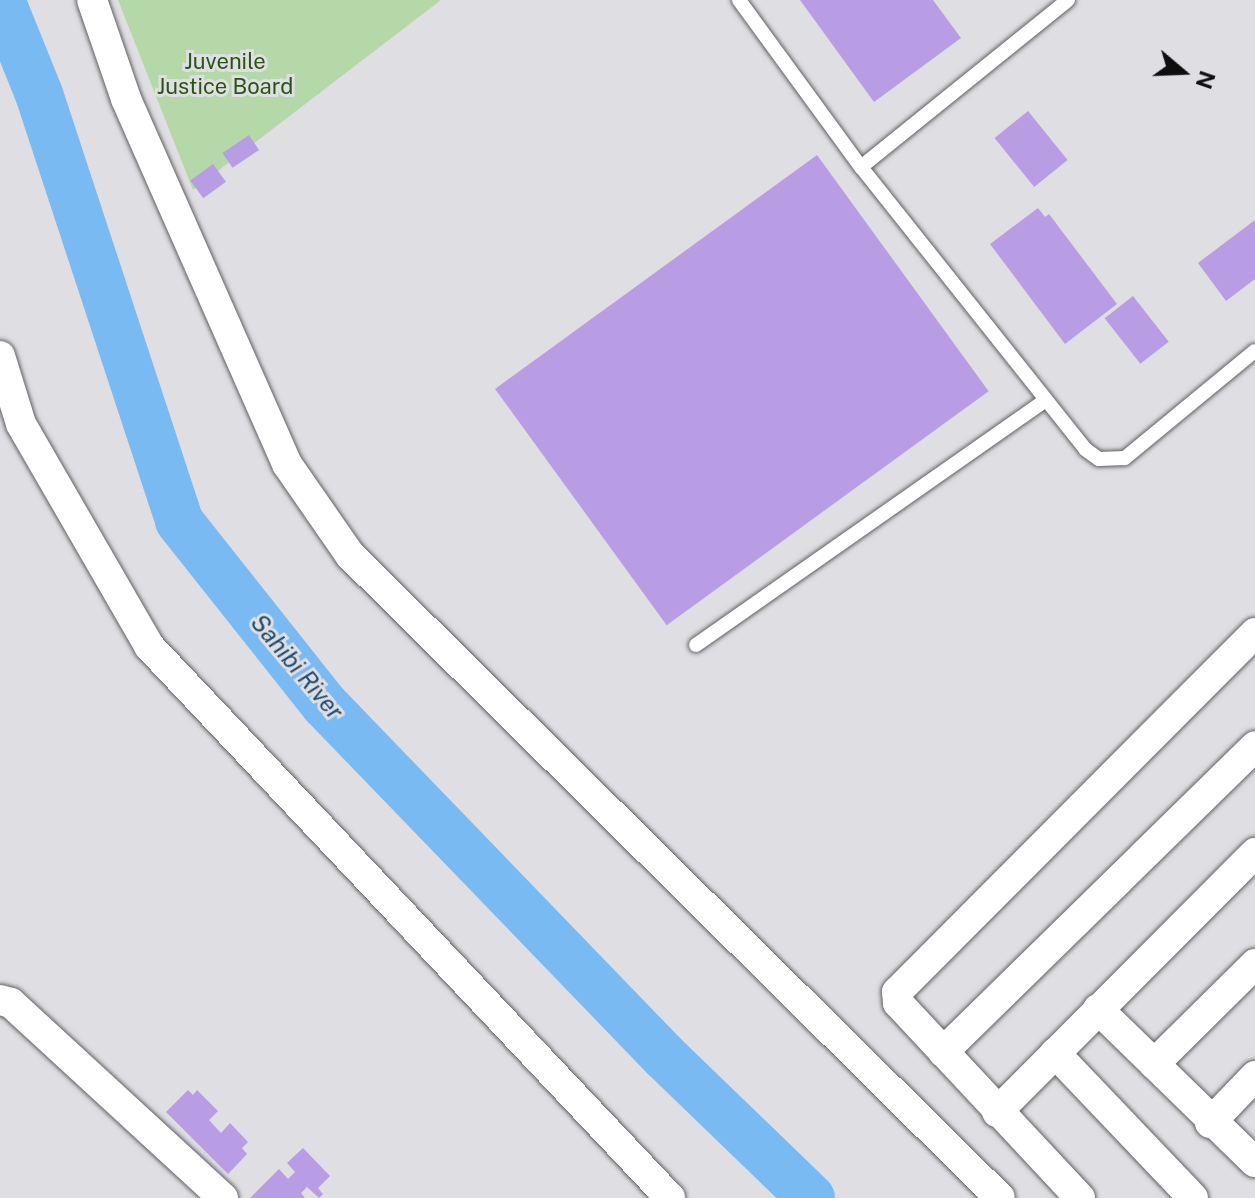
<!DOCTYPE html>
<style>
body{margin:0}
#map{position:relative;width:1255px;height:1198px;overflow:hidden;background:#dfdee2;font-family:"Public Sans",sans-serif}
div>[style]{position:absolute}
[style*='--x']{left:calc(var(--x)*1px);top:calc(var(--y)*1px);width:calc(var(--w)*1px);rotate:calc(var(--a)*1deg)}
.green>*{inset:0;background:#b5d8a9}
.river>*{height:48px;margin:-24px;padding:0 24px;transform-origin:24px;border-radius:24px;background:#79baf3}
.building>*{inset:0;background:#b99de4;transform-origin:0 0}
.roads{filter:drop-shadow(0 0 2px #616063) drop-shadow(0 0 2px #616063)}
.lane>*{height:14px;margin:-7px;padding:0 7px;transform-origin:7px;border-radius:7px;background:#fff}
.street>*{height:30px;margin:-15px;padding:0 15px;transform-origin:15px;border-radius:15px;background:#fff}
span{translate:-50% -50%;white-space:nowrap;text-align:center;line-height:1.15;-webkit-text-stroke:6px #dfdee2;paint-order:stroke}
.park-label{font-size:22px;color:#275512}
.water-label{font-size:24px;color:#1c4b70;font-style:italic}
.north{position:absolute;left:1143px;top:32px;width:80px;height:80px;-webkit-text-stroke:6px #dfdee2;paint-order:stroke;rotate:109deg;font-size:22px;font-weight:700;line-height:32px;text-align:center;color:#0e0e0f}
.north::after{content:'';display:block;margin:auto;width:28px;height:36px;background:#0e0e0f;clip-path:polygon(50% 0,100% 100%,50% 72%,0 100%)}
</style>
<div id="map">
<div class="green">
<i style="clip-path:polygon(118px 0,441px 0,193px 190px)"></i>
</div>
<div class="river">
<i style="--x:1;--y:0;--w:101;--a:68"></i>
<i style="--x:39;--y:94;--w:449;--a:71.8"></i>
<i style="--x:179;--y:521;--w:235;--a:51.6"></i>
<i style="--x:325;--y:705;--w:489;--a:46"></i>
<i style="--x:665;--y:1057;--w:203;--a:44"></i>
</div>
<div class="building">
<i style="clip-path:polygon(800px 0,933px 0,961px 38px,874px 102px)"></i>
<i style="left:1028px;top:111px;width:63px;height:43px;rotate:51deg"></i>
<i style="left:249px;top:135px;width:18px;height:32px;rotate:56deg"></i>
<i style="left:817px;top:155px;width:292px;height:398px;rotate:54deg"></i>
<i style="left:213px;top:164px;width:22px;height:28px;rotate:54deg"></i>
<i style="clip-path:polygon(1038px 208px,1045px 217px,1049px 214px,1117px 304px,1065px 344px,990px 244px)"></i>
<i style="clip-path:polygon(1255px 220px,1255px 279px,1226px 301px,1198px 263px)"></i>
<i style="left:1133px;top:296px;width:58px;height:36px;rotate:52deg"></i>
<i style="clip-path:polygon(188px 1090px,193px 1095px,197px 1090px,218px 1111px,209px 1120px,221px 1133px,230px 1123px,248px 1142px,242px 1148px,247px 1154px,228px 1174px,166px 1112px)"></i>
<i style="clip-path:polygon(303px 1148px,330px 1176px,318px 1188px,323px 1194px,319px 1198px,307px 1187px,301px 1193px,305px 1198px,250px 1198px,279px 1169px,288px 1179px,295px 1172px,287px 1163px)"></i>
</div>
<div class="roads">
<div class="lane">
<i style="--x:739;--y:0;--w:207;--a:53.9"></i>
<i style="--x:861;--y:167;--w:360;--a:51.5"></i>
<i style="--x:1085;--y:449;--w:17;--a:36"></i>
<i style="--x:1099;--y:459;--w:26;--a:-2"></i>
<i style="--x:1125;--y:458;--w:168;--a:-39.5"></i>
<i style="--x:861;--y:167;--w:266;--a:-38.9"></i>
<i style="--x:696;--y:645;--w:427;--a:-35"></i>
</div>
<div class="street">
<i style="--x:92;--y:0;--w:105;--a:71"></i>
<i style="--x:126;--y:99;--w:399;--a:66.2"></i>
<i style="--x:287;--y:464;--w:111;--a:55.3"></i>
<i style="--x:350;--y:555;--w:914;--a:44.69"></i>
<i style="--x:0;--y:356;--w:71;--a:72.8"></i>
<i style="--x:21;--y:424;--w:256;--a:60"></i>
<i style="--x:149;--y:646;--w:759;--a:46.65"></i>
<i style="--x:0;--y:1000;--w:11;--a:15"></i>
<i style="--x:11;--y:1003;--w:288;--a:42.6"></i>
<i style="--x:1098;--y:1009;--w:219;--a:44.3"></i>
<i style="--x:943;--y:1052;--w:437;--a:-44.4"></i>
<i style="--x:1055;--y:1053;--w:200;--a:46.4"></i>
<i style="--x:1154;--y:1064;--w:142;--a:-44.7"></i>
<i style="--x:997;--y:1112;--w:366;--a:-45.1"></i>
<i style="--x:1210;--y:1123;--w:65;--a:-46.2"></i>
<i style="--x:1080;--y:1198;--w:267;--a:-133"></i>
<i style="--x:898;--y:1003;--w:11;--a:-95"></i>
<i style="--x:897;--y:992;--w:507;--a:-45.08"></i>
</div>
</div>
<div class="park-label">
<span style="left:225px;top:74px">Juvenile<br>Justice Board</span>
</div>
<div class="water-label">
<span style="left:297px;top:667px;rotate:50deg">Sahibi River</span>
</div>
<div class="north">N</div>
</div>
